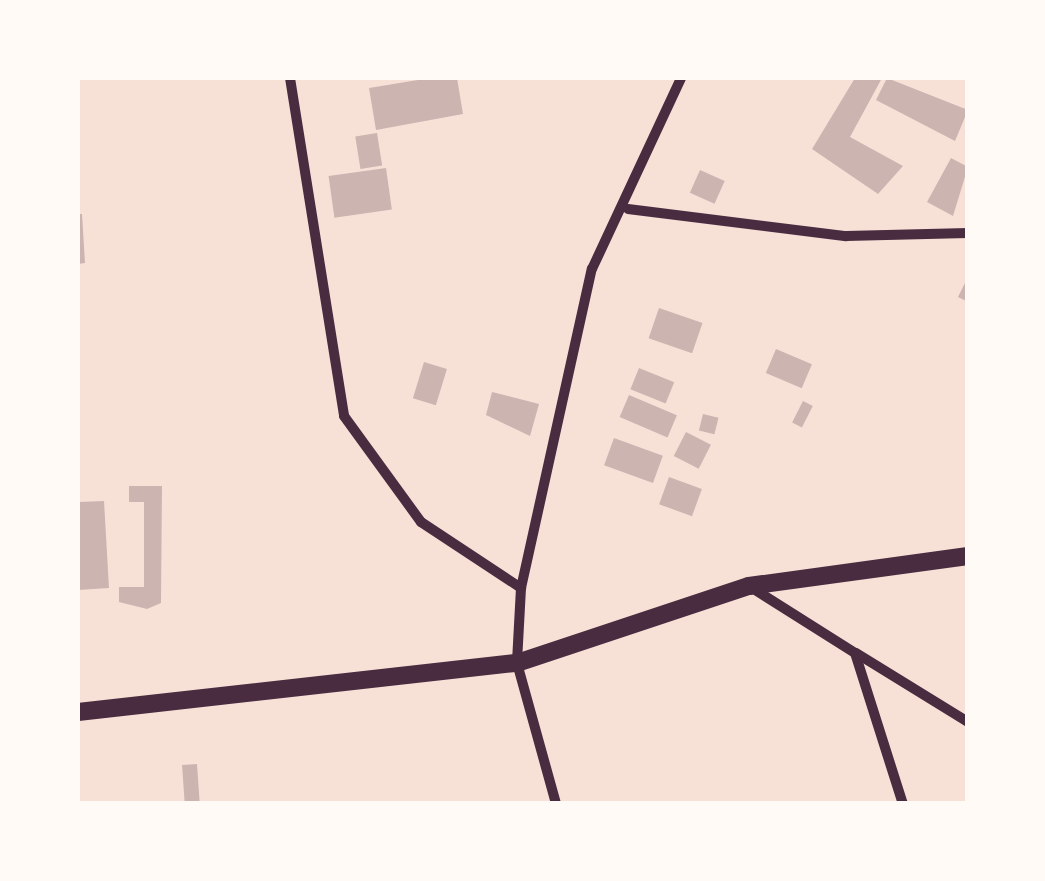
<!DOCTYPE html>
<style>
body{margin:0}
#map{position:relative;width:1045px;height:881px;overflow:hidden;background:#f7e1d7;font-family:Inter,sans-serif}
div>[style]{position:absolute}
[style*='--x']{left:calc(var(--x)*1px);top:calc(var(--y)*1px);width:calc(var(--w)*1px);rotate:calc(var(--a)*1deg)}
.building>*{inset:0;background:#ccb4b1;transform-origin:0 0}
.minor>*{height:10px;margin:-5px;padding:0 5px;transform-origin:5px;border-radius:5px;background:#4a2c40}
.tertiary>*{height:18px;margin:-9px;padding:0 9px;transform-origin:9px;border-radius:9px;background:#4a2c40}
span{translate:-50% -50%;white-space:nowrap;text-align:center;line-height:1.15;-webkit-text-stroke:10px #fffaf5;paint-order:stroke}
.frame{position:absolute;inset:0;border:80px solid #fffaf5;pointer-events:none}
</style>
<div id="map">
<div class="building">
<i style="clip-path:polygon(430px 78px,457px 78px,463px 114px,376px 130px,369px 88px)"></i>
<i style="clip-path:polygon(855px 78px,882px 78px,850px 137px,903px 166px,878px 194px,812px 149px)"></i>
<i style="clip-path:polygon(887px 78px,968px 110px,955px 141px,876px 100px)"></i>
<i style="left:377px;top:133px;width:33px;height:22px;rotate:81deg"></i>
<i style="clip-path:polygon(951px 158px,968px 167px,953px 216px,927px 202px)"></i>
<i style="left:386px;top:168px;width:42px;height:58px;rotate:82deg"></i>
<i style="left:700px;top:170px;width:27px;height:25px;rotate:24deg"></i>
<i style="clip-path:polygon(78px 214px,82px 214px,85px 263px,78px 264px)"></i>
<i style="clip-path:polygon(968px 277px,968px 302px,958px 297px)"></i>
<i style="left:659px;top:308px;width:46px;height:32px;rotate:19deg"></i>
<i style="left:776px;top:349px;width:39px;height:26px;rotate:23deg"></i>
<i style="left:424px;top:362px;width:24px;height:38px;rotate:17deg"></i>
<i style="left:639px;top:368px;width:38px;height:23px;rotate:22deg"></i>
<i style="clip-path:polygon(492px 392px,539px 404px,530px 436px,486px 415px)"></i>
<i style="left:629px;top:395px;width:52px;height:24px;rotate:23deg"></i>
<i style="left:803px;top:401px;width:11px;height:24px;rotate:27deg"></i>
<i style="left:703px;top:414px;width:16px;height:17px;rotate:14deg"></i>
<i style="left:686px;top:432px;width:28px;height:27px;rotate:27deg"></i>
<i style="left:614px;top:438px;width:52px;height:29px;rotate:20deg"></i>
<i style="left:669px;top:477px;width:35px;height:29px;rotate:20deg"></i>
<i style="clip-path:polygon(129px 486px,162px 486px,161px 603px,147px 609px,119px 602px,119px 587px,144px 587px,144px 502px,129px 502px)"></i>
<i style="clip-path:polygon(104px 501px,109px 588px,78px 590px,78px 502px)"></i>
<i style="left:197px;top:764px;width:40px;height:15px;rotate:86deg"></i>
</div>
<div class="minor">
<i style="--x:290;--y:78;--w:342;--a:80.9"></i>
<i style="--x:344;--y:416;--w:131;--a:54"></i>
<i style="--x:421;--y:522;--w:120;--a:33.4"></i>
<i style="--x:521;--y:588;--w:75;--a:93.1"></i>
<i style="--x:517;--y:663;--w:146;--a:74.5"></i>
<i style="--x:628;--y:209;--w:220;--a:7.1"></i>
<i style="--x:846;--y:236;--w:122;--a:-1.4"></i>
<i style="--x:749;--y:586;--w:125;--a:32.3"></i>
<i style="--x:855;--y:653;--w:158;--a:72.4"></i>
<i style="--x:521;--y:588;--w:327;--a:-77.5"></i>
<i style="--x:592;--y:269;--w:211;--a:-65"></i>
<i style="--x:856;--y:653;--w:132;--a:31.6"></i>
</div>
<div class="tertiary">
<i style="--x:78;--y:712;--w:442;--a:-6.4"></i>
<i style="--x:517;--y:663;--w:244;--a:-18.4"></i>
<i style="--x:749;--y:586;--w:221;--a:-7.8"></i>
</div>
<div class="frame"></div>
</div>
